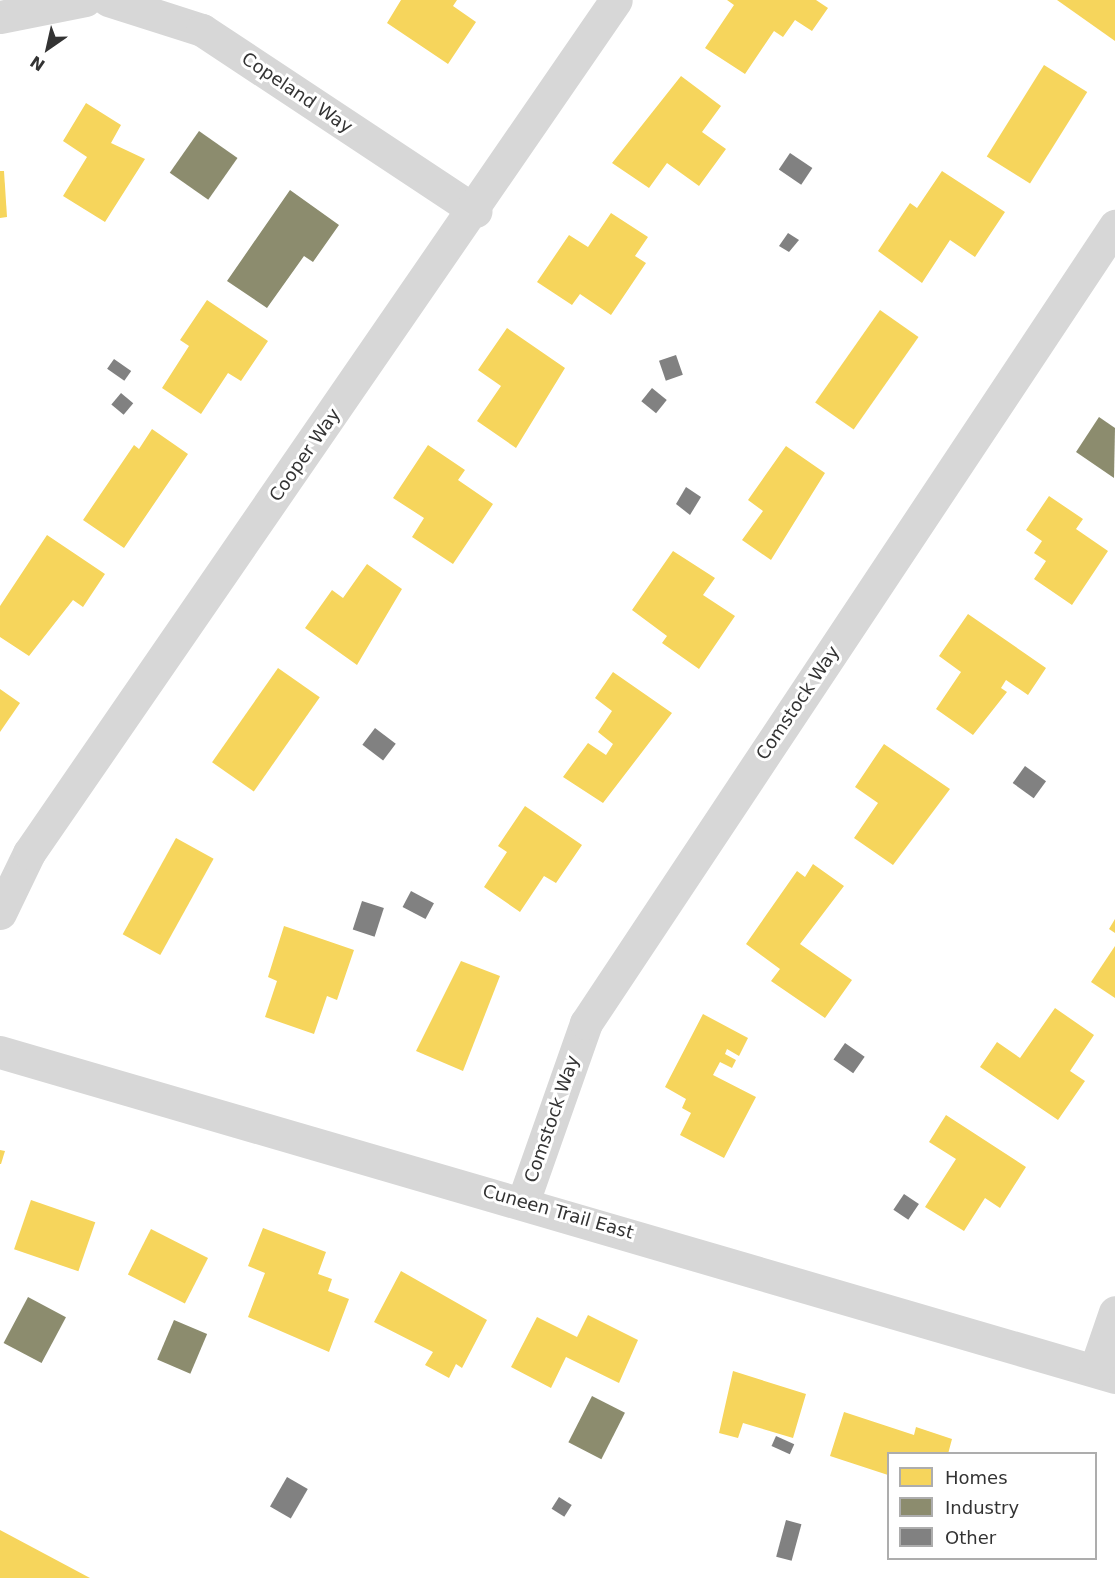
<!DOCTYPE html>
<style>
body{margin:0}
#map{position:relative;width:1115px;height:1578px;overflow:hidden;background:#fff;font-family:"DejaVu Sans",sans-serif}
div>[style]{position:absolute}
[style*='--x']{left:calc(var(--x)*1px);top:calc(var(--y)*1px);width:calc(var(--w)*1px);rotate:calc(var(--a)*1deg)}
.homes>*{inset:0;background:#f6d55c;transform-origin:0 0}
.industry>*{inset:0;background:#8c8c6e;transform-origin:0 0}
.building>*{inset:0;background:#818181;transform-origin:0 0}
.minor>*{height:33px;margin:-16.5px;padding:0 16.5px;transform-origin:16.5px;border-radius:16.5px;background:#d7d7d7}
span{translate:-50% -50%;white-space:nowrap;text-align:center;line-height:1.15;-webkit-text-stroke:6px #fff;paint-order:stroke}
.street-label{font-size:18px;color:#333}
.legend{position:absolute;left:887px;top:1452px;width:210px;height:108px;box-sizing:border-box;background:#fff;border:2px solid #adadad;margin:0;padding:8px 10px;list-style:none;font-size:18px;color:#333}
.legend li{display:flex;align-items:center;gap:12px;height:30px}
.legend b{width:30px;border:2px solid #adadad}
.north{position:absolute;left:18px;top:18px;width:60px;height:60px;-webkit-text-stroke:4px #fff;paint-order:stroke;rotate:214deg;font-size:16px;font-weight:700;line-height:24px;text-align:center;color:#333}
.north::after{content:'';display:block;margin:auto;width:21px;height:27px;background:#333;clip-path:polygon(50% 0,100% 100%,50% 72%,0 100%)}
</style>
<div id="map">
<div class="homes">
<i style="clip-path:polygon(401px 0,457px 0,453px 6px,476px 22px,448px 64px,387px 23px)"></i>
<i style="clip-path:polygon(727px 0,816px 0,828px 8px,812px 31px,795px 20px,783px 37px,774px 31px,745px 74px,705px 48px,734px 5px)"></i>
<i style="clip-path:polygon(1057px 0,1115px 0,1115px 41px)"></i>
<i style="left:1044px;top:65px;width:51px;height:108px;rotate:32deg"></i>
<i style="clip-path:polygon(681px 76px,721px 106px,702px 132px,726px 149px,699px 186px,667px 163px,649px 188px,612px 163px)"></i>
<i style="clip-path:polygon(86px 103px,121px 125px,111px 143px,145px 159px,105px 222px,63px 196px,87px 157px,63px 141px)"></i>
<i style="clip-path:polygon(0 171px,4px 171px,7px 217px,0 218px)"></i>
<i style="clip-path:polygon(942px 171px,1005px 212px,975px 257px,950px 240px,922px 283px,878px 251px,910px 203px,917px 208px)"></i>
<i style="clip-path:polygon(611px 213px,648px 237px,635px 256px,646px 263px,611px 315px,580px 294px,572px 305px,537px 282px,569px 235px,588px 247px)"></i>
<i style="clip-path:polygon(207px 300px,268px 341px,241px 381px,228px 373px,201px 414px,162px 388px,189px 346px,180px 340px)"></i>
<i style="left:880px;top:310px;width:47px;height:113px;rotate:35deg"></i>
<i style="clip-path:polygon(507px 328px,565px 368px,516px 448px,477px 421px,501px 386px,478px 370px)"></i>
<i style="clip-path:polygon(152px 429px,188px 454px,124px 548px,83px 520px,134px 445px,139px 449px)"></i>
<i style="clip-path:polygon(428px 445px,465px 470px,458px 480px,493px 504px,453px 564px,412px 537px,424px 518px,393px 498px)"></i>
<i style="clip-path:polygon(786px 446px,825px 473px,771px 560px,742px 540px,763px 511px,748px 500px)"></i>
<i style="clip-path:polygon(1049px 496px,1083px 519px,1076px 529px,1108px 551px,1072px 605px,1034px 579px,1046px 561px,1034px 553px,1042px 541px,1026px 530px)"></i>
<i style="clip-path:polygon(47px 535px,105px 574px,83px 607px,73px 600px,29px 656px,0 637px,0 606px)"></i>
<i style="clip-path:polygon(673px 551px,715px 578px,703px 595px,735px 616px,699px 669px,662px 643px,667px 636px,632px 610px)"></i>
<i style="clip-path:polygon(367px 564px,402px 589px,357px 665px,305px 628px,332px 590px,343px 598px)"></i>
<i style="clip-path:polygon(968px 614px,1046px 668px,1028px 695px,1006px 680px,1001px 688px,1007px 692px,973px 735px,936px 709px,961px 672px,939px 656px)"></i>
<i style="left:278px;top:668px;width:51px;height:115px;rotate:35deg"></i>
<i style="clip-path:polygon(613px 672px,672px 713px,603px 803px,563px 777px,588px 743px,606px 755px,613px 744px,598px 732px,612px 711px,595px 698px)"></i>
<i style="clip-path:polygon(0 689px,20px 703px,0 732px)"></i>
<i style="clip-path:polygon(884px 744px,950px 789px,893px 865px,854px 838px,878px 803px,855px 787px)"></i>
<i style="clip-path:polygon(525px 806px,582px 845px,556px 883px,544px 876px,520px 912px,484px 887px,507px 852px,498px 846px)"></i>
<i style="left:176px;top:838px;width:43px;height:110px;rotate:29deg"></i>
<i style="clip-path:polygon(813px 864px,844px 886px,800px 944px,852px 980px,825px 1018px,771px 981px,780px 969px,746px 944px,797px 871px,805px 877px)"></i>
<i style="clip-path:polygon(1115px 919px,1115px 933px,1109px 929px)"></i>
<i style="clip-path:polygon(284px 926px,354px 950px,337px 1000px,327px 996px,314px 1034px,265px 1017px,277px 981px,268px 977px)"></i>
<i style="clip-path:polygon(1115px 946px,1115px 998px,1091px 982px)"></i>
<i style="clip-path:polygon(461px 961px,500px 976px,463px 1071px,416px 1051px)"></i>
<i style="clip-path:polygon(1055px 1008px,1094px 1035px,1070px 1071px,1085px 1081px,1058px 1120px,980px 1067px,997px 1042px,1020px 1058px)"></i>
<i style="clip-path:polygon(703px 1014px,748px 1038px,739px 1056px,727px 1049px,725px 1054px,736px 1060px,732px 1068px,720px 1062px,713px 1075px,756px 1097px,724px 1158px,680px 1135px,691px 1113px,682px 1108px,686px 1099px,665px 1087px)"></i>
<i style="clip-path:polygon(946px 1115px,1026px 1167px,1000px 1208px,985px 1198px,964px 1231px,925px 1207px,956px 1159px,929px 1142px)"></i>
<i style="clip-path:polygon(0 1150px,5px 1151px,1px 1164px,0 1164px)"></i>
<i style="left:31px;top:1200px;width:68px;height:52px;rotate:19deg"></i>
<i style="clip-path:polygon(263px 1228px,326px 1252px,318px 1274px,332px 1279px,328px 1291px,349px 1299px,329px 1352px,248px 1317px,265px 1273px,248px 1266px)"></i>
<i style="left:151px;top:1229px;width:64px;height:51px;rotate:27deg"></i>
<i style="clip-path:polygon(401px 1271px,487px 1320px,462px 1368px,456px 1364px,449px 1378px,425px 1365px,433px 1352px,374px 1322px)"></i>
<i style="clip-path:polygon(588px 1315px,638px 1340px,619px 1383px,566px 1357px,551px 1388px,511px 1367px,537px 1317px,577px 1337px)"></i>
<i style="clip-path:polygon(733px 1371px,806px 1394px,793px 1438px,743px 1423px,738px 1438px,719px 1433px)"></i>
<i style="clip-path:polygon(844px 1412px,914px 1435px,916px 1427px,952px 1439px,948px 1454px,888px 1454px,888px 1475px,830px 1456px)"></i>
<i style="clip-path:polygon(0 1530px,90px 1578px,0 1578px)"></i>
</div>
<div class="industry">
<i style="left:199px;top:131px;width:47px;height:51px;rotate:35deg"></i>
<i style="clip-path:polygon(290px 190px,339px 225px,313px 262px,304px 256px,267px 308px,227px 281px)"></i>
<i style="clip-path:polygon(1099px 417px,1115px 428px,1114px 478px,1076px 452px)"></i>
<i style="left:28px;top:1297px;width:43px;height:52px;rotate:28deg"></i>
<i style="left:174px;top:1320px;width:36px;height:43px;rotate:23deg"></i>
<i style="left:592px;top:1396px;width:37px;height:52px;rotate:27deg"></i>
</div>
<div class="building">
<i style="left:790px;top:153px;width:27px;height:20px;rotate:34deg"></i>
<i style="clip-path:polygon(788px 233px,799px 240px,789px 252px,779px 246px)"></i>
<i style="left:676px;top:355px;width:21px;height:18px;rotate:71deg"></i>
<i style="left:114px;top:359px;width:21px;height:12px;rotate:35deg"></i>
<i style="left:652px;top:388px;width:19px;height:17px;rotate:39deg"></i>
<i style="left:121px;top:393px;width:16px;height:15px;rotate:40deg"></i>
<i style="clip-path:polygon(686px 487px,701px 497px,690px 515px,676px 504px)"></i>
<i style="left:375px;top:728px;width:26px;height:21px;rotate:37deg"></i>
<i style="left:1025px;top:766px;width:26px;height:21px;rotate:36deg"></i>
<i style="left:411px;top:891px;width:26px;height:18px;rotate:28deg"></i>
<i style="left:362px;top:901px;width:23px;height:30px;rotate:18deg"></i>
<i style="left:845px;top:1043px;width:24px;height:20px;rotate:35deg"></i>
<i style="left:904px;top:1194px;width:18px;height:19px;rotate:34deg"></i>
<i style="left:776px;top:1436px;width:20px;height:11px;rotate:24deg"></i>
<i style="left:287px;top:1477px;width:24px;height:34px;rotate:30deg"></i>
<i style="left:559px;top:1497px;width:15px;height:14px;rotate:32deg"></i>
<i style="left:786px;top:1520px;width:16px;height:38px;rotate:15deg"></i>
</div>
<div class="minor">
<i style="--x:108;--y:0;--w:99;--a:17.7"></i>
<i style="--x:202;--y:30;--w:328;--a:33.5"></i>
<i style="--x:0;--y:17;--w:87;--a:-11.3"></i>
<i style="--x:0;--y:913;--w:67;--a:-64.2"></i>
<i style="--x:29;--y:853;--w:1035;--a:-55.47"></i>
<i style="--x:0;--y:1052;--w:1161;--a:16.25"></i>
<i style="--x:523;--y:1202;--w:190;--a:-70.6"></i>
<i style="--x:586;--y:1023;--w:957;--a:-56.43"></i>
<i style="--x:1095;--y:1370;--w:61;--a:-71"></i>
</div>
<div class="street-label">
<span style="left:297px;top:93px;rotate:34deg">Copeland Way</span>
<span style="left:305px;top:455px;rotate:-55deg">Cooper Way</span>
<span style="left:798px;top:703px;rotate:-56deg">Comstock Way</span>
<span style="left:552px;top:1119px;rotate:-71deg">Comstock Way</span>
<span style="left:558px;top:1212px;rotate:16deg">Cuneen Trail East</span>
</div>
<ul class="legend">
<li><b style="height:16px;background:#f6d55c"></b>Homes</li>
<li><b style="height:16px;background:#8c8c6e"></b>Industry</li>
<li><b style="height:16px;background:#818181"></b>Other</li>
</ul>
<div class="north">N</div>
</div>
